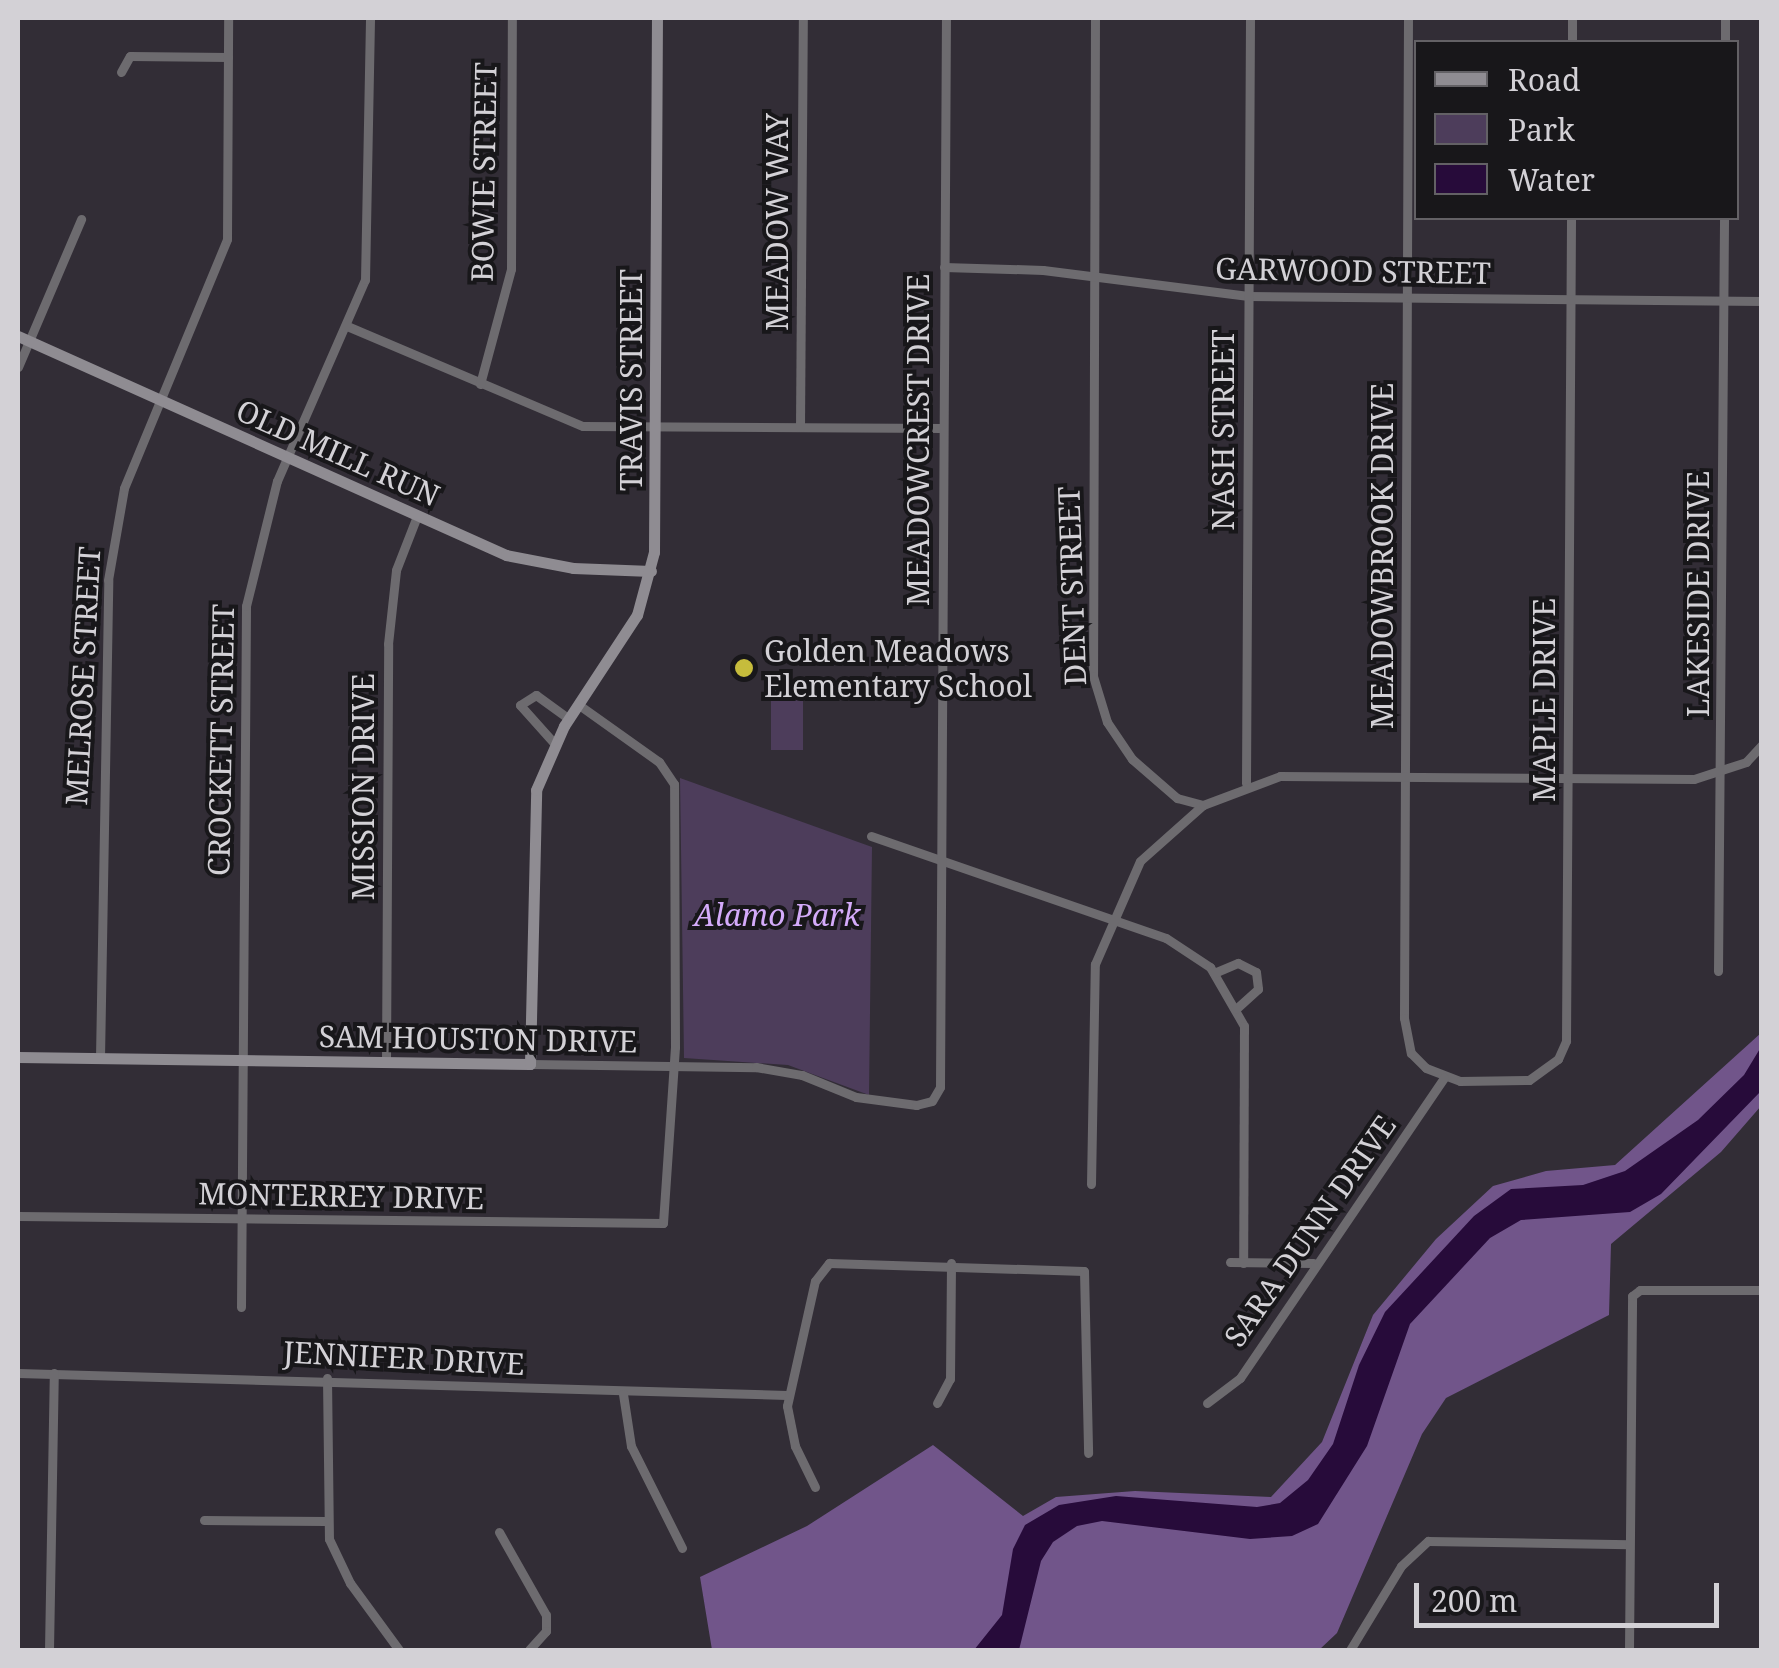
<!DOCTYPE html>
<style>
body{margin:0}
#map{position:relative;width:1779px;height:1668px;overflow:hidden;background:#322d36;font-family:"Noto Serif",serif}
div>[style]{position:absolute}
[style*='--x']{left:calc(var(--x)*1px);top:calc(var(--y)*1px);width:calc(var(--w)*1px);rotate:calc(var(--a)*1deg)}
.green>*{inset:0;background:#4d3d5b;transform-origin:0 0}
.forest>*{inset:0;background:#71558a}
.water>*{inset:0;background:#270b3a}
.street>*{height:9px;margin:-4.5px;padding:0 4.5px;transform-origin:4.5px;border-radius:4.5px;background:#6d6b6f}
.secondary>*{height:11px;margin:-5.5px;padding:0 5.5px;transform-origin:5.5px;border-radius:5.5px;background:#8f8c92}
.dots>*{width:28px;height:28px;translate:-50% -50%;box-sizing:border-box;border:5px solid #18171a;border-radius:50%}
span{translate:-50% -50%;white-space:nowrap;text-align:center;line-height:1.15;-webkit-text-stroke:8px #18171a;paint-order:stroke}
.street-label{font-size:30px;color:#d3d1d6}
.poi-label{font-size:30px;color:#d3d1d6}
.left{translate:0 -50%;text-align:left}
.park-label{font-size:30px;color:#d4abfa;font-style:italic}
.frame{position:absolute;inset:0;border:20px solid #d3d1d6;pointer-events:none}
.legend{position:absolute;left:1414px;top:40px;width:325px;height:180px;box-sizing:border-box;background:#18171a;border:2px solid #636165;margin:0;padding:12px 18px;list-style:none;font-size:30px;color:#d3d1d6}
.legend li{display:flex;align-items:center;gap:20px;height:50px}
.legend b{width:50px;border:2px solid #636165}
.scale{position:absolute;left:1414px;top:1583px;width:305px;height:45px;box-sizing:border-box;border:5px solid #d3d1d6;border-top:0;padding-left:12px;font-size:30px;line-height:35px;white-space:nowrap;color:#d3d1d6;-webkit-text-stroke:8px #18171a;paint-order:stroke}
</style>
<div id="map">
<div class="green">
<i style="left:771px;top:693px;width:32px;height:57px"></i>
<i style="clip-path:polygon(680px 778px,872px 847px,869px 1095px,788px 1065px,684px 1058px)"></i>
</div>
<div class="forest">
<i style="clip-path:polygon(1761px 1033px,1761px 1106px,1721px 1152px,1611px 1244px,1609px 1315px,1446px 1398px,1422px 1434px,1337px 1633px,1319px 1650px,712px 1650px,700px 1577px,807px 1526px,933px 1445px,1023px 1516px,1056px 1497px,1135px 1491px,1271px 1497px,1322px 1442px,1373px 1315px,1436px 1239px,1493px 1186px,1546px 1171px,1615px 1165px)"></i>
</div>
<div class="water">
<i style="clip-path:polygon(1761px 1047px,1761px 1091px,1661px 1194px,1630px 1212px,1521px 1220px,1490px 1238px,1410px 1324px,1367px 1446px,1318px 1524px,1292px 1536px,1250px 1539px,1102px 1521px,1077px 1526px,1053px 1542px,1041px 1561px,1019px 1650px,974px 1650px,1002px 1615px,1013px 1549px,1025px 1525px,1059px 1505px,1116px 1496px,1257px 1507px,1280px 1503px,1308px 1480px,1333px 1444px,1359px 1365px,1385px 1312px,1474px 1216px,1511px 1189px,1583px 1185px,1625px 1171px,1698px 1120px,1744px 1075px)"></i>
</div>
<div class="street">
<i style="--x:1095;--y:18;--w:658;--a:90.17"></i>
<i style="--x:1093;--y:676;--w:48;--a:73.1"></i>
<i style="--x:1107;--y:722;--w:45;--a:56"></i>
<i style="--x:1132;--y:759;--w:60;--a:40.9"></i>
<i style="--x:1177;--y:798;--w:27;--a:15"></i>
<i style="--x:1408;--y:18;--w:1000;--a:90.23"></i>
<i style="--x:1404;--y:1018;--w:36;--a:79"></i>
<i style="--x:1411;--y:1053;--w:21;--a:45"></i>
<i style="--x:1426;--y:1068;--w:36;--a:21"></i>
<i style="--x:1460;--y:1081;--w:69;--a:-0.8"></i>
<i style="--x:1529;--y:1080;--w:36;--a:-36"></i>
<i style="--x:1558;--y:1059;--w:20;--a:-66"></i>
<i style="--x:1566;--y:1041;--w:823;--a:-89.65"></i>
<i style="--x:1572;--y:42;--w:24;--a:-90"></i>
<i style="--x:1725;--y:42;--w:24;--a:-90"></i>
<i style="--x:121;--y:72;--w:18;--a:-61"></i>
<i style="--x:130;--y:56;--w:98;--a:0.6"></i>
<i style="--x:944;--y:267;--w:99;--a:1.7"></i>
<i style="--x:1043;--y:270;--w:207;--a:7.2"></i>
<i style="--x:1248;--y:296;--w:514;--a:0.56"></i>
<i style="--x:347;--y:326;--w:256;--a:23"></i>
<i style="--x:583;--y:426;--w:360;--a:0.3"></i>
<i style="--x:18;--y:367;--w:161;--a:-66.9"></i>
<i style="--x:480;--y:384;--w:119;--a:-74.9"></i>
<i style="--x:511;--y:269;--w:251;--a:-89.8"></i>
<i style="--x:800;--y:427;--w:409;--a:-89.6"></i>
<i style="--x:554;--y:743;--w:51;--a:-131.8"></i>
<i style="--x:520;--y:705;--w:19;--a:-32"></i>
<i style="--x:536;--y:695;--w:39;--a:36"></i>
<i style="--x:1246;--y:783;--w:765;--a:-89.7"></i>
<i style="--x:871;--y:836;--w:312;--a:19.1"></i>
<i style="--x:1166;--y:938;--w:53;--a:33.4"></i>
<i style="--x:1210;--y:967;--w:68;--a:60"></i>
<i style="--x:1244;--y:1026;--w:237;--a:90.2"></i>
<i style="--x:1718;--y:971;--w:753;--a:-89.54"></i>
<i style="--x:1214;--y:973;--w:26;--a:-23"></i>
<i style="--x:1238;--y:963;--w:20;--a:27"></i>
<i style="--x:1256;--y:972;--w:17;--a:83"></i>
<i style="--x:1258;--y:989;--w:30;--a:138"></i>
<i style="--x:100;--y:1058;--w:478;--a:-89"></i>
<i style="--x:108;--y:580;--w:93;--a:-80.1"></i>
<i style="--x:124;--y:488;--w:269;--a:-67.5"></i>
<i style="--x:227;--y:239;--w:221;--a:-89.7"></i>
<i style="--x:386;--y:1062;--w:418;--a:-89.7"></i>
<i style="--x:388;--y:644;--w:74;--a:-83.8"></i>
<i style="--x:396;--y:570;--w:58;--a:-68.7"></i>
<i style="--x:530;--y:1064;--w:226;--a:0.8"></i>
<i style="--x:756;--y:1067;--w:47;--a:9.9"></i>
<i style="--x:802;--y:1075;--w:58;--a:22.2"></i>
<i style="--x:856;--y:1097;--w:61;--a:7.6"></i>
<i style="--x:916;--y:1105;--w:16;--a:-14"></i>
<i style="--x:932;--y:1101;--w:16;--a:-60"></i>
<i style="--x:940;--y:1087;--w:1069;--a:-89.68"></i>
<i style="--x:1091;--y:1184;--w:220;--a:-89"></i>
<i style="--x:1095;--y:964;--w:112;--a:-66.4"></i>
<i style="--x:1140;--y:861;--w:84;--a:-41.6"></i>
<i style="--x:1203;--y:805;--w:82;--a:-20.6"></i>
<i style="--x:1280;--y:776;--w:414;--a:0.4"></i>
<i style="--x:1694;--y:779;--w:55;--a:-18.1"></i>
<i style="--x:1746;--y:762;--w:23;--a:-47"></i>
<i style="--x:18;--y:1216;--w:645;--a:0.62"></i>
<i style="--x:663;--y:1223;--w:176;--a:-86.1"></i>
<i style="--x:675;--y:1047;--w:263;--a:-90.2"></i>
<i style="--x:674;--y:784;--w:27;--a:-124"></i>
<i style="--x:659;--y:762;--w:98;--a:-144.5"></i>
<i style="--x:1230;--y:1262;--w:83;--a:0.7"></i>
<i style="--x:241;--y:1307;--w:701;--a:-89.59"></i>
<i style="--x:246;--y:606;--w:129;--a:-76.1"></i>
<i style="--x:277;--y:481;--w:219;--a:-66.4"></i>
<i style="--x:365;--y:280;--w:262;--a:-88.9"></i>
<i style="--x:18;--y:1373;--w:769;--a:1.64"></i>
<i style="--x:327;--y:1378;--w:161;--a:89.3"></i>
<i style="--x:329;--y:1539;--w:49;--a:64.5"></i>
<i style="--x:350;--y:1583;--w:83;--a:53.8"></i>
<i style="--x:623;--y:1394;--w:53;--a:81.3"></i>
<i style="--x:631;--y:1446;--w:114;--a:63.4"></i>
<i style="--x:937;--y:1403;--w:27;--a:-62"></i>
<i style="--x:950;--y:1379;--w:116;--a:-89.5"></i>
<i style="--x:1207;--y:1403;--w:41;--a:-37.1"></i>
<i style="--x:1240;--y:1378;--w:363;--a:-55.8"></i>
<i style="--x:815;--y:1487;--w:46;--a:-116"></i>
<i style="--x:795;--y:1446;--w:41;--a:-101.3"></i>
<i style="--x:787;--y:1406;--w:128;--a:-77.4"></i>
<i style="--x:815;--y:1281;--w:23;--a:-52"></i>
<i style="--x:829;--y:1263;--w:255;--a:1.8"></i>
<i style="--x:1084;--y:1271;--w:182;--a:88.7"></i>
<i style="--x:204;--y:1520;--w:122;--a:0.5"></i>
<i style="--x:499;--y:1532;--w:95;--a:60.5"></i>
<i style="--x:546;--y:1615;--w:16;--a:90"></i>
<i style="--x:546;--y:1631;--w:25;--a:132"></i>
<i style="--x:49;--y:1650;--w:277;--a:-89"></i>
<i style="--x:1350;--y:1650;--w:98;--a:-58.7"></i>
<i style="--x:1401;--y:1566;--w:37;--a:-43"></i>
<i style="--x:1428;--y:1541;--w:201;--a:0.9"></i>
<i style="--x:1629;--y:1650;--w:354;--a:-89.5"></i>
<i style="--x:1632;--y:1296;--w:10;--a:-37"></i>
<i style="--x:1640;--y:1290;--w:122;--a:0"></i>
</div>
<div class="secondary">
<i style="--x:18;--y:336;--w:535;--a:24.17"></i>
<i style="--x:506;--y:555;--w:68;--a:11"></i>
<i style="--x:573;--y:568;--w:78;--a:2.2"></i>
<i style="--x:18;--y:1057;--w:512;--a:0.78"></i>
<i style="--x:530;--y:1064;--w:274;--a:-88.7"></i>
<i style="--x:536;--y:790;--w:70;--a:-66.4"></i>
<i style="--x:564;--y:726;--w:133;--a:-56.7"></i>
<i style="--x:637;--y:615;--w:65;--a:-74.9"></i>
<i style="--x:654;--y:552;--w:534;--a:-89.68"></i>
</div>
<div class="dots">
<i style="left:744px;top:668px;background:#c6bc3c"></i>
</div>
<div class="street-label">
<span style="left:484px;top:172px;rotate:-89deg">BOWIE STREET</span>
<span style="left:777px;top:222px;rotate:-90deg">MEADOW WAY</span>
<span style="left:1353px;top:271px;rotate:1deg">GARWOOD STREET</span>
<span style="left:631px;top:380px;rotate:-90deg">TRAVIS STREET</span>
<span style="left:1223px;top:430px;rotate:-90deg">NASH STREET</span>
<span style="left:918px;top:440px;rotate:-90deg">MEADOWCREST DRIVE</span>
<span style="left:338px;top:453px;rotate:24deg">OLD MILL RUN</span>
<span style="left:1382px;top:556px;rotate:-90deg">MEADOWBROOK DRIVE</span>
<span style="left:1072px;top:586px;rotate:-92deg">DENT STREET</span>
<span style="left:1698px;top:594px;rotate:-90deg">LAKESIDE DRIVE</span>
<span style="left:83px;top:676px;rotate:-87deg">MELROSE STREET</span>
<span style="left:1544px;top:700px;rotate:-90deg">MAPLE DRIVE</span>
<span style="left:221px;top:740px;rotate:-89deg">CROCKETT STREET</span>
<span style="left:363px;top:787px;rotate:-90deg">MISSION DRIVE</span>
<span style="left:478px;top:1039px;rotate:1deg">SAM HOUSTON DRIVE</span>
<span style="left:341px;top:1196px;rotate:1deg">MONTERREY DRIVE</span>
<span style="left:1310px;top:1231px;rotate:-55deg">SARA DUNN DRIVE</span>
<span style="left:404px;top:1358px;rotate:3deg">JENNIFER DRIVE</span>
</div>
<div class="poi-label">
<span class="left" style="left:764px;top:668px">Golden Meadows<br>Elementary School</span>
</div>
<div class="park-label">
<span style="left:777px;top:915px">Alamo Park</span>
</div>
<div class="frame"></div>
<ul class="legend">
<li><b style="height:12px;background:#8f8c92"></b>Road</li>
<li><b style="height:28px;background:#4d3d5b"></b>Park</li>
<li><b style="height:28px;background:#270b3a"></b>Water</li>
</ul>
<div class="scale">200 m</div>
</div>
